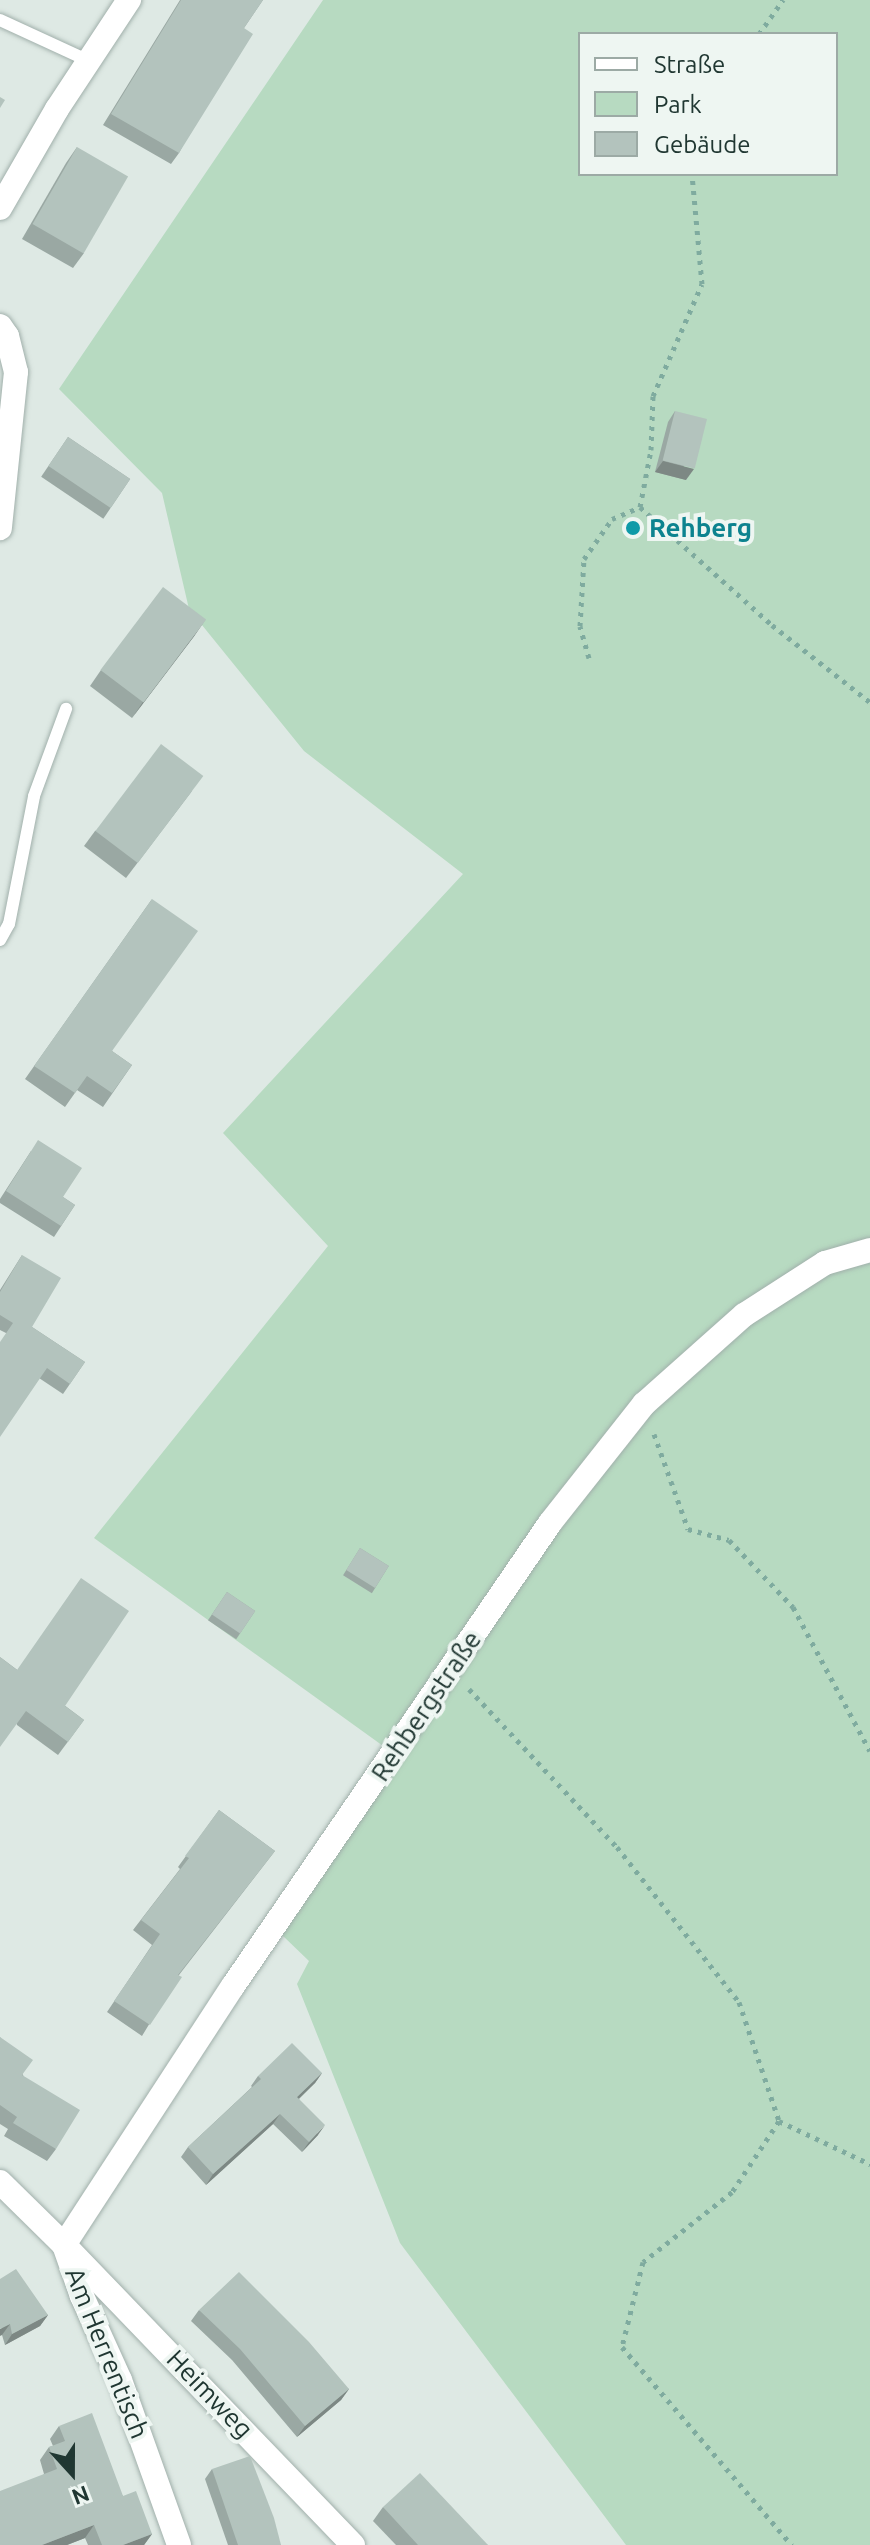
<!DOCTYPE html>
<meta charset="utf-8">
<style>
body{margin:0}
#map{position:relative;width:870px;height:2545px;overflow:hidden;background:#dee9e4;font-family:Ubuntu,sans-serif}
div>[style]{position:absolute}
[style*='--x']{left:calc(var(--x)*1px);top:calc(var(--y)*1px);width:calc(var(--w)*1px);rotate:calc(var(--a)*1deg)}
.green>*{inset:0;background:#b7dac1}
.path>*{height:5px;margin-top:-2.5px;transform-origin:0;background:repeating-linear-gradient(90deg,#7fab9f 0 4px,transparent 0 10px)}
.roads{filter:drop-shadow(0 0 2px #a1b0ab) drop-shadow(0 0 2px #a1b0ab)}
.service>*{height:12px;margin:-6px;padding:0 6px;transform-origin:6px;border-radius:6px;background:#fff}
.minor>*{height:24px;margin:-12px;padding:0 12px;transform-origin:12px;border-radius:12px;background:#fff}
.wall>*{inset:0;background:#9aa8a3;transform-origin:0 0}
.shaded-wall>*{inset:0;background:#7d8884}
.building>*{inset:0;background:#b3c3bd;transform-origin:0 0}
.dots>*{width:22px;height:22px;translate:-50% -50%;box-sizing:border-box;border:4px solid #eef6f2;border-radius:50%}
span{translate:-50% -50%;white-space:nowrap;text-align:center;line-height:1.15;-webkit-text-stroke:8px #eef6f2;paint-order:stroke}
.culture-label{font-size:26px;color:#0d838f;font-weight:700}
.left{translate:0 -50%;text-align:left}
.street-label{font-size:26px;color:#203732}
.legend{position:absolute;left:578px;top:32px;width:260px;height:144px;box-sizing:border-box;background:#eef6f2;border:2px solid #9caaa5;margin:0;padding:10px 14px;list-style:none;font-size:24px;color:#203732}
.legend li{display:flex;align-items:center;gap:16px;height:40px}
.legend b{width:40px;border:2px solid #9caaa5}
.north{position:absolute;left:32px;top:2433px;width:80px;height:80px;-webkit-text-stroke:6px #eef6f2;paint-order:stroke;rotate:159deg;font-size:22px;font-weight:700;line-height:32px;text-align:center;color:#203732}
.north::after{content:'';display:block;margin:auto;width:28px;height:36px;background:#203732;clip-path:polygon(50% 0,100% 100%,50% 72%,0 100%)}
</style>
<div id="map">
<div class="green">
<i style="clip-path:polygon(evenodd,323px 0,870px 0,870px 2545px,626px 2545px,400px 2243px,297px 1984px,309px 1961px,282px 1935px,397px 1756px,94px 1538px,328px 1246px,223px 1133px,463px 874px,304px 751px,189px 609px,162px 493px,59px 389px,323px 0,580px 34px,836px 34px,836px 174px,580px 174px,580px 34px)"></i>
</div>
<div class="path">
<i style="--x:759;--y:34;--w:42;--a:-54.8"></i>
<i style="--x:640;--y:507;--w:58;--a:-79.1"></i>
<i style="--x:651;--y:450;--w:54;--a:-87.9"></i>
<i style="--x:653;--y:396;--w:122;--a:-66.4"></i>
<i style="--x:702;--y:284;--w:110;--a:-95.2"></i>
<i style="--x:640;--y:507;--w:177;--a:41.8"></i>
<i style="--x:772;--y:625;--w:125;--a:38.2"></i>
<i style="--x:589;--y:658;--w:33;--a:-106"></i>
<i style="--x:580;--y:626;--w:67;--a:-86.6"></i>
<i style="--x:584;--y:559;--w:49;--a:-55"></i>
<i style="--x:612;--y:519;--w:30;--a:-23"></i>
<i style="--x:654;--y:1434;--w:101;--a:70.3"></i>
<i style="--x:688;--y:1529;--w:42;--a:15"></i>
<i style="--x:729;--y:1540;--w:93;--a:46.3"></i>
<i style="--x:793;--y:1607;--w:163;--a:61.9"></i>
<i style="--x:469;--y:1689;--w:216;--a:46.9"></i>
<i style="--x:617;--y:1847;--w:197;--a:51.8"></i>
<i style="--x:739;--y:2002;--w:126;--a:71.4"></i>
<i style="--x:779;--y:2121;--w:85;--a:123.5"></i>
<i style="--x:732;--y:2192;--w:113;--a:141.8"></i>
<i style="--x:643;--y:2262;--w:88;--a:103.9"></i>
<i style="--x:622;--y:2347;--w:261;--a:49.4"></i>
<i style="--x:779;--y:2121;--w:101;--a:25.3"></i>
</div>
<div class="roads">
<div class="service">
<i style="--x:0;--y:20;--w:98;--a:24.7"></i>
<i style="--x:0;--y:940;--w:18;--a:-61"></i>
<i style="--x:9;--y:924;--w:130;--a:-78.9"></i>
<i style="--x:34;--y:796;--w:93;--a:-69.8"></i>
</div>
<div class="minor">
<i style="--x:0;--y:208;--w:114;--a:-60.1"></i>
<i style="--x:57;--y:109;--w:131;--a:-56.6"></i>
<i style="--x:0;--y:326;--w:12;--a:55"></i>
<i style="--x:7;--y:336;--w:37;--a:76"></i>
<i style="--x:16;--y:372;--w:157;--a:95.9"></i>
<i style="--x:0;--y:2182;--w:90;--a:44.5"></i>
<i style="--x:64;--y:2245;--w:54;--a:70.6"></i>
<i style="--x:82;--y:2296;--w:92;--a:65.7"></i>
<i style="--x:120;--y:2380;--w:175;--a:70.3"></i>
<i style="--x:353;--y:2545;--w:417;--a:-133.9"></i>
<i style="--x:64;--y:2245;--w:309;--a:-56.9"></i>
<i style="--x:233;--y:1986;--w:561;--a:-55.6"></i>
<i style="--x:550;--y:1523;--w:152;--a:-51.7"></i>
<i style="--x:644;--y:1404;--w:134;--a:-41.7"></i>
<i style="--x:744;--y:1315;--w:96;--a:-32.7"></i>
<i style="--x:825;--y:1263;--w:47;--a:-16.1"></i>
</div>
</div>
<div class="wall">
<i style="clip-path:polygon(180px 0,263px 0,244px 28px,179px 153px,171px 164px,103px 125px)"></i>
<i style="clip-path:polygon(77px 147px,84px 253px,73px 268px,22px 239px,66px 163px)"></i>
<i style="clip-path:polygon(675px 411px,686px 480px,655px 472px,668px 422px)"></i>
<i style="left:68px;top:437px;width:75px;height:48px;rotate:34deg"></i>
<i style="clip-path:polygon(195px 635px,132px 718px,90px 686px,101px 670px)"></i>
<i style="clip-path:polygon(192px 791px,126px 878px,84px 846px,95px 831px)"></i>
<i style="clip-path:polygon(152px 899px,112px 1051px,132px 1065px,103px 1107px,77px 1090px,65px 1107px,25px 1079px)"></i>
<i style="clip-path:polygon(31px 1151px,63px 1197px,75px 1205px,54px 1237px,0 1203px,0 1199px)"></i>
<i style="clip-path:polygon(22px 1255px,32px 1327px,85px 1362px,63px 1394px,39px 1378px,6px 1333px,0 1330px,0 1290px)"></i>
<i style="left:360px;top:1548px;width:34px;height:32px;rotate:32deg"></i>
<i style="left:227px;top:1592px;width:34px;height:34px;rotate:34deg"></i>
<i style="clip-path:polygon(0 1657px,84px 1720px,58px 1755px,17px 1725px)"></i>
<i style="clip-path:polygon(219px 1810px,275px 1851px,179px 1975px,142px 2036px,107px 2012px,152px 1945px,133px 1930px,180px 1869px,178px 1867px)"></i>
<i style="clip-path:polygon(0 2037px,23px 2075px,56px 2149px,47px 2161px,4px 2136px,8px 2129px,0 2124px)"></i>
<i style="clip-path:polygon(322px 2073px,315px 2083px,299px 2099px,318px 2135px,302px 2152px,273px 2124px,206px 2185px,181px 2157px,188px 2147px,252px 2087px,251px 2086px,258px 2076px)"></i>
<i style="clip-path:polygon(0 2279px,48px 2315px,40px 2326px,5px 2345px,2px 2335px)"></i>
<i style="clip-path:polygon(199px 2310px,349px 2389px,341px 2400px,297px 2437px,232px 2360px,191px 2321px)"></i>
<i style="clip-path:polygon(59px 2426px,123px 2496px,152px 2534px,144px 2545px,88px 2545px,85px 2538px,67px 2545px,0 2545px,44px 2474px,40px 2460px,49px 2447px,53px 2446px,50px 2439px)"></i>
<i style="clip-path:polygon(212px 2469px,281px 2545px,228px 2545px,205px 2479px)"></i>
<i style="clip-path:polygon(383px 2507px,488px 2545px,396px 2545px,373px 2521px)"></i>
</div>
<div class="shaded-wall">
<i style="clip-path:polygon(663px 461px,694px 469px,686px 480px,655px 472px)"></i>
<i style="clip-path:polygon(206px 619px,195px 635px,132px 718px,143px 702px)"></i>
<i style="clip-path:polygon(322px 2073px,315px 2083px,290px 2107px,297px 2097px)"></i>
<i style="clip-path:polygon(280px 2114px,273px 2124px,206px 2185px,213px 2174px)"></i>
<i style="clip-path:polygon(325px 2125px,318px 2135px,302px 2152px,309px 2142px)"></i>
<i style="clip-path:polygon(48px 2315px,40px 2326px,5px 2345px,12px 2334px)"></i>
<i style="clip-path:polygon(10px 2324px,2px 2335px,0 2336px,0 2329px)"></i>
<i style="clip-path:polygon(349px 2389px,341px 2400px,297px 2437px,305px 2426px)"></i>
<i style="clip-path:polygon(94px 2525px,85px 2538px,67px 2545px,42px 2545px)"></i>
<i style="clip-path:polygon(152px 2534px,144px 2545px,123px 2545px)"></i>
</div>
<div class="building">
<i style="clip-path:polygon(181px 0,263px 0,244px 28px,253px 34px,179px 153px,111px 114px)"></i>
<i style="clip-path:polygon(0 97px,5px 100px,0 108px)"></i>
<i style="left:77px;top:147px;width:59px;height:89px;rotate:30deg"></i>
<i style="left:675px;top:411px;width:33px;height:51px;rotate:14deg"></i>
<i style="left:68px;top:437px;width:75px;height:35px;rotate:34deg"></i>
<i style="left:163px;top:587px;width:54px;height:104px;rotate:37deg"></i>
<i style="left:161px;top:744px;width:53px;height:109px;rotate:37deg"></i>
<i style="clip-path:polygon(152px 899px,198px 931px,112px 1051px,132px 1065px,112px 1093px,87px 1076px,75px 1093px,34px 1066px)"></i>
<i style="clip-path:polygon(38px 1140px,82px 1168px,63px 1197px,75px 1205px,61px 1226px,6px 1191px)"></i>
<i style="clip-path:polygon(22px 1255px,61px 1278px,32px 1327px,85px 1362px,70px 1384px,47px 1368px,0 1437px,0 1342px,13px 1323px,0 1315px,0 1292px)"></i>
<i style="left:360px;top:1548px;width:34px;height:26px;rotate:32deg"></i>
<i style="clip-path:polygon(81px 1578px,129px 1611px,65px 1706px,84px 1720px,68px 1742px,26px 1711px,0 1747px,0 1657px,17px 1670px)"></i>
<i style="left:227px;top:1592px;width:34px;height:27px;rotate:34deg"></i>
<i style="clip-path:polygon(219px 1810px,275px 1851px,178px 1975px,182px 1977px,150px 2025px,114px 2001px,160px 1934px,141px 1920px,189px 1858px,185px 1856px)"></i>
<i style="clip-path:polygon(0 2037px,33px 2060px,22px 2075px,80px 2110px,56px 2149px,13px 2123px,17px 2117px,0 2105px)"></i>
<i style="clip-path:polygon(292px 2043px,322px 2073px,297px 2097px,325px 2125px,309px 2142px,280px 2114px,213px 2174px,188px 2147px,261px 2079px,258px 2076px)"></i>
<i style="clip-path:polygon(16px 2269px,48px 2315px,12px 2334px,10px 2324px,0 2329px,0 2279px)"></i>
<i style="clip-path:polygon(239px 2272px,309px 2342px,349px 2389px,305px 2426px,240px 2349px,199px 2310px)"></i>
<i style="clip-path:polygon(92px 2413px,123px 2496px,136px 2491px,152px 2534px,123px 2545px,102px 2545px,94px 2525px,42px 2545px,0 2545px,0 2491px,57px 2469px,49px 2447px,65px 2441px,59px 2426px)"></i>
<i style="clip-path:polygon(250px 2456px,274px 2518px,281px 2545px,238px 2545px,212px 2469px)"></i>
<i style="clip-path:polygon(420px 2473px,488px 2545px,418px 2545px,383px 2507px)"></i>
</div>
<div class="dots">
<i style="left:633px;top:528px;background:#0f9aa8"></i>
</div>
<div class="culture-label">
<span class="left" style="left:649px;top:528px">Rehberg</span>
</div>
<div class="street-label">
<span style="left:426px;top:1706px;rotate:-56deg">Rehbergstraße</span>
<span style="left:107px;top:2353px;rotate:68deg">Am Herrentisch</span>
<span style="left:210px;top:2394px;rotate:46deg">Heimweg</span>
</div>
<ul class="legend">
<li><b style="height:10px;background:#fff"></b>Straße</li>
<li><b style="height:22px;background:#b7dac1"></b>Park</li>
<li><b style="height:22px;background:#b3c3bd"></b>Gebäude</li>
</ul>
<div class="north">N</div>
</div>
